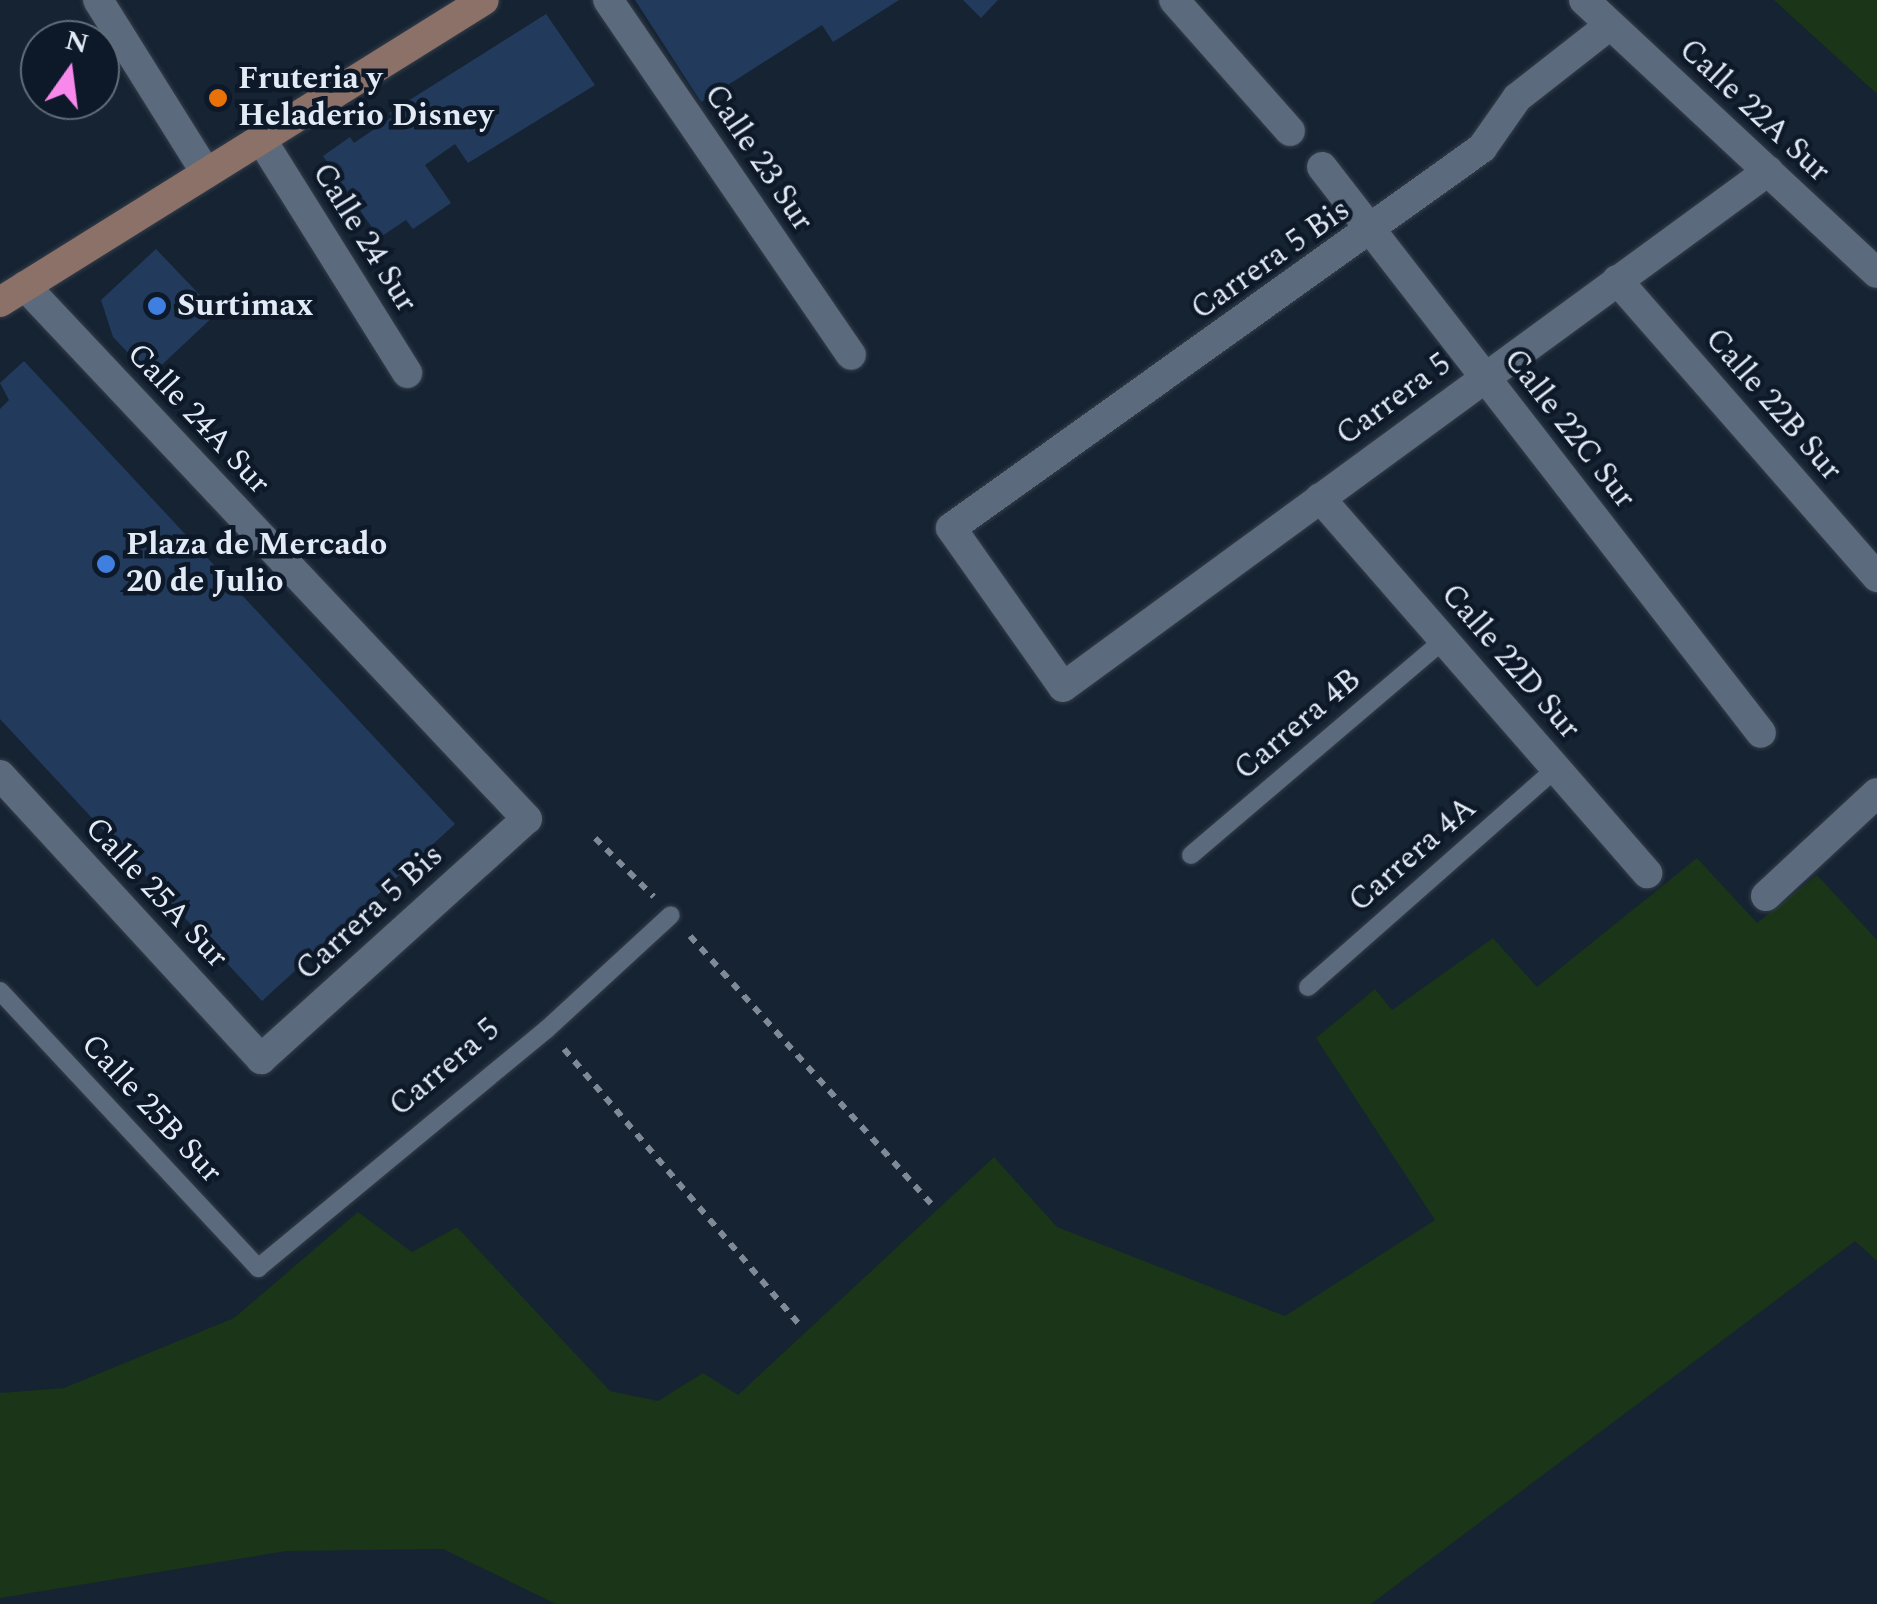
<!DOCTYPE html>
<style>
body{margin:0}
#map{position:relative;width:1877px;height:1604px;overflow:hidden;background:#162332;font-family:Spectral,serif}
div>[style]{position:absolute}
[style*='--x']{left:calc(var(--x)*1px);top:calc(var(--y)*1px);width:calc(var(--w)*1px);rotate:calc(var(--a)*1deg)}
.green>*{inset:0;background:#1a3517}
.building>*{inset:0;background:#223b5c}
.path>*{height:6px;margin-top:-3px;transform-origin:0;background:repeating-linear-gradient(90deg,#808a97 0 8px,transparent 0 16px)}
.roads{filter:drop-shadow(0 0 2px #343d4a) drop-shadow(0 0 2px #343d4a)}
.lane>*{height:18px;margin:-9px;padding:0 9px;transform-origin:9px;border-radius:9px;background:#5b6a7c}
.street>*{height:30px;margin:-15px;padding:0 15px;transform-origin:15px;border-radius:15px;background:#5b6a7c}
.secondary>*{height:30px;margin:-15px;padding:0 15px;transform-origin:15px;border-radius:15px;background:#8b7168}
.dots>*{width:28px;height:28px;translate:-50% -50%;box-sizing:border-box;border:5px solid #0d1928;border-radius:50%}
span{translate:-50% -50%;white-space:nowrap;text-align:center;line-height:1.15;-webkit-text-stroke:9px #0d1928;paint-order:stroke}
.poi-label{font-size:32px;color:#e2eaf5;font-weight:700}
.left{translate:0 -50%;text-align:left}
.street-label{font-size:32px;color:#e2eaf5}
.north{position:absolute;left:20px;top:20px;width:100px;height:100px;box-sizing:border-box;background:#0d1928;border:2px solid #626d7a;border-radius:50%;rotate:14deg;font-size:28px;font-weight:700;line-height:40px;text-align:center;color:#e2eaf5}
.north::after{content:'';display:block;margin:auto;width:35px;height:45px;background:#f888eb;clip-path:polygon(50% 0,100% 100%,50% 72%,0 100%)}
</style>
<div id="map">
<div class="green">
<i style="clip-path:polygon(1775px 0,1877px 0,1877px 94px,1774px 0)"></i>
<i style="clip-path:polygon(1697px 858px,1757px 923px,1817px 875px,1877px 940px,1877px 1261px,1855px 1241px,1371px 1604px,556px 1604px,443px 1549px,286px 1551px,0 1598px,0 1393px,64px 1388px,234px 1318px,358px 1212px,412px 1252px,457px 1227px,610px 1391px,658px 1401px,703px 1373px,738px 1395px,994px 1157px,1057px 1227px,1285px 1316px,1435px 1220px,1316px 1038px,1375px 989px,1392px 1010px,1493px 938px,1537px 987px)"></i>
</div>
<div class="building">
<i style="clip-path:polygon(635px 0,899px 0,833px 42px,822px 25px,701px 102px)"></i>
<i style="clip-path:polygon(963px 0,998px 0,981px 18px)"></i>
<i style="clip-path:polygon(546px 14px,595px 85px,468px 163px,455px 144px,425px 165px,451px 203px,413px 229px,406px 220px,379px 238px,323px 156px,350px 137px,354px 143px,392px 117px,389px 113px)"></i>
<i style="clip-path:polygon(156px 249px,217px 313px,150px 376px,113px 337px,101px 300px)"></i>
<i style="clip-path:polygon(24px 361px,455px 824px,262px 1001px,0 719px,0 409px,9px 400px,0 383px)"></i>
</div>
<div class="path">
<i style="--x:595;--y:838;--w:83;--a:45"></i>
<i style="--x:690;--y:936;--w:360;--a:48"></i>
<i style="--x:564;--y:1049;--w:362;--a:49.5"></i>
</div>
<div class="roads">
<div class="lane">
<i style="--x:1191;--y:855;--w:332;--a:-40.4"></i>
<i style="--x:1308;--y:987;--w:331;--a:-41.4"></i>
<i style="--x:0;--y:991;--w:379;--a:47"></i>
<i style="--x:258;--y:1268;--w:375;--a:-39.6"></i>
<i style="--x:547;--y:1029;--w:168;--a:-42.6"></i>
</div>
<div class="street">
<i style="--x:98;--y:0;--w:204;--a:58"></i>
<i style="--x:608;--y:0;--w:430;--a:55.6"></i>
<i style="--x:1174;--y:0;--w:175;--a:48.5"></i>
<i style="--x:1584;--y:0;--w:400;--a:43"></i>
<i style="--x:1610;--y:25;--w:118;--a:141.9"></i>
<i style="--x:1517;--y:98;--w:61;--a:125"></i>
<i style="--x:1482;--y:148;--w:653;--a:144.41"></i>
<i style="--x:951;--y:528;--w:194;--a:54.8"></i>
<i style="--x:1063;--y:687;--w:874;--a:-36.2"></i>
<i style="--x:261;--y:139;--w:276;--a:58"></i>
<i style="--x:1322;--y:167;--w:716;--a:52.2"></i>
<i style="--x:1617;--y:280;--w:395;--a:48.8"></i>
<i style="--x:1320;--y:498;--w:498;--a:48.9"></i>
<i style="--x:0;--y:775;--w:386;--a:47.4"></i>
<i style="--x:261;--y:1059;--w:358;--a:-42.1"></i>
<i style="--x:527;--y:819;--w:732;--a:-133.28"></i>
<i style="--x:1766;--y:896;--w:151;--a:-42.9"></i>
</div>
<div class="secondary">
<i style="--x:0;--y:302;--w:570;--a:-31.96"></i>
</div>
</div>
<div class="dots">
<i style="left:218px;top:98px;background:#e8710a"></i>
<i style="left:157px;top:306px;background:#3f7fe0"></i>
<i style="left:106px;top:564px;background:#3f7fe0"></i>
</div>
<div class="poi-label">
<span class="left" style="left:238px;top:98px">Fruteria y<br>Heladerio Disney</span>
<span class="left" style="left:177px;top:306px">Surtimax</span>
<span class="left" style="left:126px;top:564px">Plaza de Mercado<br>20 de Julio</span>
</div>
<div class="street-label">
<span style="left:1754px;top:111px;rotate:43deg">Calle 22A Sur</span>
<span style="left:758px;top:158px;rotate:56deg">Calle 23 Sur</span>
<span style="left:364px;top:238px;rotate:58deg">Calle 24 Sur</span>
<span style="left:1271px;top:260px;rotate:-35deg">Carrera 5 Bis</span>
<span style="left:1394px;top:400px;rotate:-36deg">Carrera 5</span>
<span style="left:1773px;top:405px;rotate:49deg">Calle 22B Sur</span>
<span style="left:198px;top:419px;rotate:47deg">Calle 24A Sur</span>
<span style="left:1569px;top:429px;rotate:52deg">Calle 22C Sur</span>
<span style="left:1510px;top:662px;rotate:49deg">Calle 22D Sur</span>
<span style="left:1298px;top:725px;rotate:-40deg">Carrera 4B</span>
<span style="left:1413px;top:855px;rotate:-41deg">Carrera 4A</span>
<span style="left:156px;top:893px;rotate:47deg">Calle 25A Sur</span>
<span style="left:370px;top:913px;rotate:-42deg">Carrera 5 Bis</span>
<span style="left:445px;top:1068px;rotate:-40deg">Carrera 5</span>
<span style="left:151px;top:1109px;rotate:47deg">Calle 25B Sur</span>
</div>
<div class="north">N</div>
</div>
